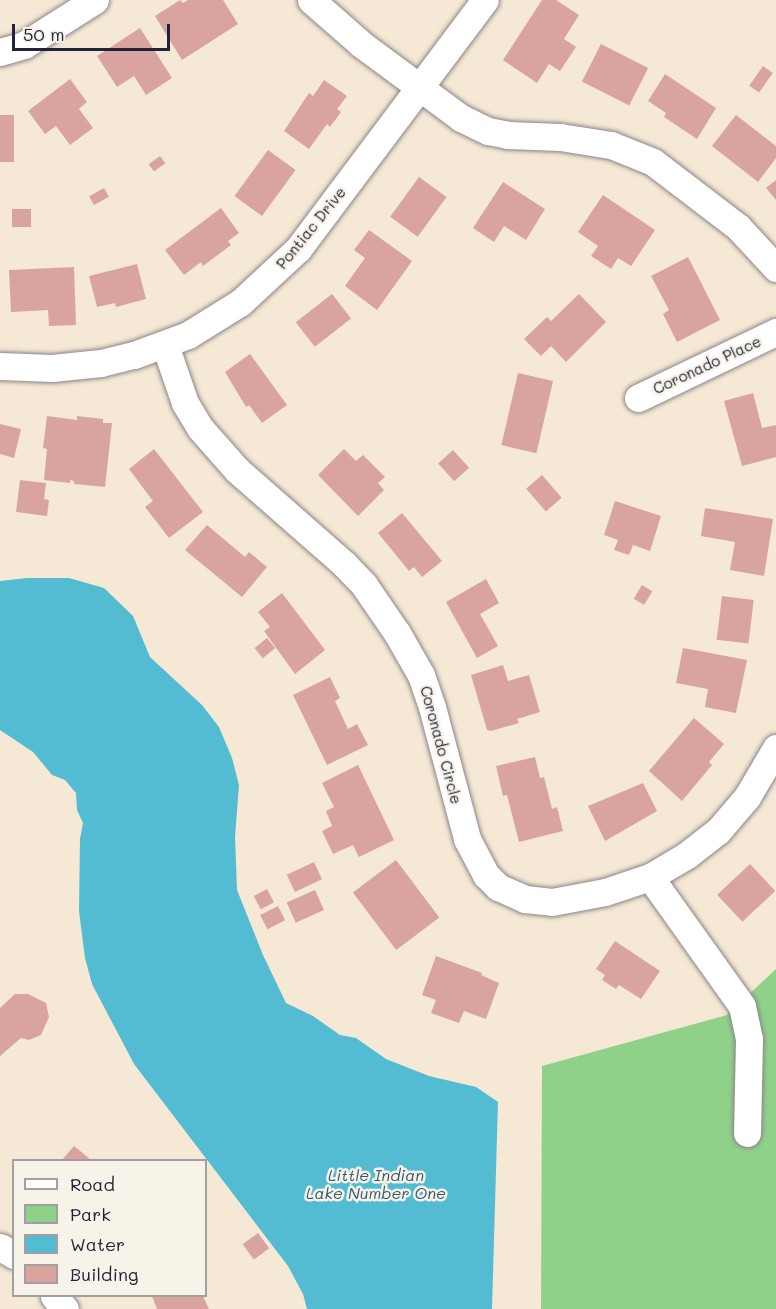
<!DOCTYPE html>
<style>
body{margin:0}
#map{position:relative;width:776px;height:1309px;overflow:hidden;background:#f5e8d4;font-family:Mali,sans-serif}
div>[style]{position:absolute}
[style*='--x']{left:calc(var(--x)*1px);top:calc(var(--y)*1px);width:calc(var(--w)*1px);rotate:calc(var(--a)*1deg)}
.green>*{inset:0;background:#8fd189}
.water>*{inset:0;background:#54bcd2}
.building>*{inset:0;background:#daa49e;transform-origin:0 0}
.roads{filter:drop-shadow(0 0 2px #8c8588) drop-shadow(0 0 2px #8c8588)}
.minor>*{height:27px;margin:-13.5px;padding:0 13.5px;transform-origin:13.5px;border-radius:13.5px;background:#fff}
span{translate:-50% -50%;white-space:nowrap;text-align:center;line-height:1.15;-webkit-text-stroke:5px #f7f3e8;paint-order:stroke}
.street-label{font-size:15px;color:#22223b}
.water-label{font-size:16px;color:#345870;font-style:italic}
.legend{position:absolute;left:12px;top:1159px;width:195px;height:138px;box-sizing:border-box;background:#f7f3e8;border:2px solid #a29fa3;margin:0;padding:8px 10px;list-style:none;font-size:18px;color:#22223b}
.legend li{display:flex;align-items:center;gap:12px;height:30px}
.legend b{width:30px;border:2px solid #a29fa3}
.scale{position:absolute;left:12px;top:24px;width:158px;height:27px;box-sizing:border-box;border:3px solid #22223b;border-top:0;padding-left:8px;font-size:18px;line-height:21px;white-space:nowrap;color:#22223b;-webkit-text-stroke:4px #f7f3e8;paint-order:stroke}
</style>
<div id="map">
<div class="green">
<i style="clip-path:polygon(776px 969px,776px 1309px,541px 1309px,542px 1066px,727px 1015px)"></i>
</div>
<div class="water">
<i style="clip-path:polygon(27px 578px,69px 578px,104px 588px,133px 616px,150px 657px,202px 705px,219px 727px,232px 758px,239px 785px,235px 837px,237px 890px,263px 955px,286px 1003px,313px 1016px,340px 1035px,356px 1038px,386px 1059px,429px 1076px,476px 1087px,498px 1102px,492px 1309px,307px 1309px,303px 1294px,288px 1266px,134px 1064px,92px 984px,85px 958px,79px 911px,80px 839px,83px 823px,77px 810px,76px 793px,65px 780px,52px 775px,33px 752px,0 730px,0 581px)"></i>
</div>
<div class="building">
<i style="clip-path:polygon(180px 0,183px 3px,188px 0,223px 0,238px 24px,182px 60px,155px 16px)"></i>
<i style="clip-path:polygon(542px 0,556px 0,579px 15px,564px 39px,576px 47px,560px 71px,549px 64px,537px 83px,503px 60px)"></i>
<i style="clip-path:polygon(140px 28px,172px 78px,146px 95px,134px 76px,117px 87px,97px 56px)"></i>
<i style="left:601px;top:44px;width:53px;height:42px;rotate:27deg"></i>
<i style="left:763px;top:66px;width:12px;height:24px;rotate:35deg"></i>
<i style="clip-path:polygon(665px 74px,716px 108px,697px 139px,664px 117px,666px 113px,648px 101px)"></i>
<i style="clip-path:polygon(70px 79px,87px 102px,79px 109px,93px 128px,70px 145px,56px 126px,45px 134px,28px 111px)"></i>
<i style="clip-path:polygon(324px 80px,347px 96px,337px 109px,341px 112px,330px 127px,327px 124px,309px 149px,284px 131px,309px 93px,313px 96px)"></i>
<i style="left:0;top:115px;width:14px;height:47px"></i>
<i style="clip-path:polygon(736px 115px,776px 146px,776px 158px,758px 182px,712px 146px)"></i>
<i style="left:268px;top:150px;width:34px;height:57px;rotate:36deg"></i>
<i style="left:160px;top:156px;width:9px;height:14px;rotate:54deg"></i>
<i style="left:419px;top:177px;width:34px;height:49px;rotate:36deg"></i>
<i style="clip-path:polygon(776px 180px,776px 200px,766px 188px)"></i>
<i style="clip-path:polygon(503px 182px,545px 209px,526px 240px,504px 226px,494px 242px,473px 228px)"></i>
<i style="left:104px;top:188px;width:10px;height:17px;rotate:61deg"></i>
<i style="clip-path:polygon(603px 195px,655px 230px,631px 266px,618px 258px,611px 269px,591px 256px,598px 246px,578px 232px)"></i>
<i style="clip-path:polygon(221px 208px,239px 233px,228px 241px,231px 245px,203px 266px,201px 262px,184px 275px,165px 250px)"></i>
<i style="left:12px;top:209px;width:19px;height:18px"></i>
<i style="clip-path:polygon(369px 230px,412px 261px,377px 310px,345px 286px,365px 258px,354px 250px)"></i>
<i style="clip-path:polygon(688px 257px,720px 320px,677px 342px,663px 314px,669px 310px,651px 276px)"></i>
<i style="clip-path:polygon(137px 264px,146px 299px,116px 307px,115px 303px,97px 307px,89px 276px)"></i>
<i style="clip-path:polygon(74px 267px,76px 325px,49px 326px,48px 310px,11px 312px,9px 270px)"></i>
<i style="left:332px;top:294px;width:31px;height:46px;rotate:52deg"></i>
<i style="clip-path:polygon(579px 294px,606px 322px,566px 362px,551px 346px,541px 356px,524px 339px,547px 317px,551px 321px)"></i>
<i style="clip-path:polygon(250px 354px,287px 405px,262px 423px,249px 405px,246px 407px,225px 372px)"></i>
<i style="left:518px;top:373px;width:36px;height:74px;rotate:13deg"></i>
<i style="clip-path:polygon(753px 393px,762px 428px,776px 425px,776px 457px,742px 466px,724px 401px)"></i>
<i style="clip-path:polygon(47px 416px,77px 420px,77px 416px,103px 419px,103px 423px,112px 423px,105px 487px,74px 484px,74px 481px,70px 480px,70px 483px,44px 480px,47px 449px,43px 448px)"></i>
<i style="clip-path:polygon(0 424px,21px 429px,14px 458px,0 454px)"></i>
<i style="clip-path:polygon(154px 449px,203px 512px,169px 538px,145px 507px,153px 501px,129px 469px)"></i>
<i style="clip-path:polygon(344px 449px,356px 461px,363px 455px,385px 477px,378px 483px,384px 490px,358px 516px,318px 475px)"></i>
<i style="left:453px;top:450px;width:24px;height:20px;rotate:48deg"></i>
<i style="left:542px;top:475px;width:30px;height:21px;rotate:49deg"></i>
<i style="clip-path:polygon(20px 480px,46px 483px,44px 499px,49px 500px,47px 516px,16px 512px)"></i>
<i style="clip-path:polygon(615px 501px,661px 516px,650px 551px,633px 545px,629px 555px,614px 550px,618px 540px,604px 535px)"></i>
<i style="clip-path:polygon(705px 508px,773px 519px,764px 576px,730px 570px,735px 542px,701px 536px)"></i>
<i style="clip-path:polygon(402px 513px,442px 561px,422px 577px,414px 567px,409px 571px,378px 533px)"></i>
<i style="clip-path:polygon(207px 525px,245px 557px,249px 552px,267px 567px,242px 597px,185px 550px)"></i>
<i style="clip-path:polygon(486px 579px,499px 603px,480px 614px,498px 646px,477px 658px,446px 602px)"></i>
<i style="left:642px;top:585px;width:12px;height:16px;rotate:31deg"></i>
<i style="clip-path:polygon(282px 593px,325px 650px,295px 674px,264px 631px,270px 627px,258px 612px)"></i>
<i style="left:722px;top:596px;width:32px;height:44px;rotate:7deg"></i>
<i style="left:267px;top:638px;width:13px;height:16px;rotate:51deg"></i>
<i style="clip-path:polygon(683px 648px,747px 660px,736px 713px,705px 707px,708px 689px,676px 683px)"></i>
<i style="clip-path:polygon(503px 665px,508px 681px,529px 675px,540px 712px,517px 719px,519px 723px,491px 731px,487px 730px,471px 675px)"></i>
<i style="clip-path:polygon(330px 677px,340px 698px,335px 701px,348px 729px,357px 724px,368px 745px,327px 765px,293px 695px)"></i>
<i style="clip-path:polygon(694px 718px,724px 744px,709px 762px,712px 765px,682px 801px,649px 771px)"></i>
<i style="clip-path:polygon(535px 757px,540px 778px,544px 777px,552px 809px,557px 807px,563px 831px,519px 842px,507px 795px,503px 796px,496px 766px)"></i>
<i style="clip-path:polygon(358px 765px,394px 840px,359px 857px,353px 845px,333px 854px,322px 831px,332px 826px,326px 811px,334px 807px,322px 783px)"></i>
<i style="clip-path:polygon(643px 783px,657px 811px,605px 841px,588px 806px)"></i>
<i style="left:396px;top:860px;width:72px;height:54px;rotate:53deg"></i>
<i style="left:314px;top:862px;width:19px;height:30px;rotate:65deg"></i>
<i style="left:750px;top:864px;width:37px;height:45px;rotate:47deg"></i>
<i style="left:267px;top:889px;width:15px;height:15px;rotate:62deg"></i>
<i style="left:315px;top:890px;width:22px;height:31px;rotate:66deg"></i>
<i style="left:278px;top:906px;width:16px;height:20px;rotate:63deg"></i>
<i style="clip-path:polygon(615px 941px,660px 971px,641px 999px,619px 985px,616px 989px,602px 980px,605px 975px,596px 969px)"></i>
<i style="clip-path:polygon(436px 956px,482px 973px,481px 975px,499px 983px,486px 1019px,464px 1011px,459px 1023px,431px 1013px,436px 1000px,422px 995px)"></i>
<i style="clip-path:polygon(15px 994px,28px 994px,46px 1003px,49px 1017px,41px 1035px,29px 1040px,21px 1038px,0 1056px,0 1008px)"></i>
<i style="clip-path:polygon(74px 1146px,91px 1160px,62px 1160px)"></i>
<i style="left:258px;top:1233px;width:19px;height:19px;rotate:54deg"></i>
<i style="clip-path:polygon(152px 1296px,203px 1296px,209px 1309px,157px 1309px)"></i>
</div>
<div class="roads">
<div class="minor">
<i style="--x:311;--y:0;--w:67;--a:41.3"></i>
<i style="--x:361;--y:44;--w:124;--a:36.5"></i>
<i style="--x:461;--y:118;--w:30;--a:26"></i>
<i style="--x:488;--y:131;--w:20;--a:11"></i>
<i style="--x:508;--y:135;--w:52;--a:2.2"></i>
<i style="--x:560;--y:137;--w:52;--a:8.9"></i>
<i style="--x:611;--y:145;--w:45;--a:22"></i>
<i style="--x:653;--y:162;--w:107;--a:37.4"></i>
<i style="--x:738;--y:227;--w:56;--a:47.2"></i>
<i style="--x:0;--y:52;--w:25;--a:-16"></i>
<i style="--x:24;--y:45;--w:84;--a:-32.4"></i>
<i style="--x:165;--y:345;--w:61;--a:71"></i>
<i style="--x:185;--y:403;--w:29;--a:59"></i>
<i style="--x:200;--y:428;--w:56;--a:48.6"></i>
<i style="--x:237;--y:470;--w:142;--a:41.3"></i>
<i style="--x:344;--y:564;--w:29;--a:46"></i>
<i style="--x:364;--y:585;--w:58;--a:55.5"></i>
<i style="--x:397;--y:633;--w:48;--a:60.3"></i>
<i style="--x:421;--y:675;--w:34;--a:71"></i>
<i style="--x:432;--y:707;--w:137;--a:75.1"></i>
<i style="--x:467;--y:839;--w:41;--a:62.2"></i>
<i style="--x:486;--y:875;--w:17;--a:45"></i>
<i style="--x:498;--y:887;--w:30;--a:24"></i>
<i style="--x:525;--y:899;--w:27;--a:6"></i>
<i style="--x:552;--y:902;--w:54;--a:-10.7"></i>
<i style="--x:605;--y:892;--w:47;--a:-18.4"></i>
<i style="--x:650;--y:877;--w:43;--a:-30.7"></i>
<i style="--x:687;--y:855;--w:39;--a:-38"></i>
<i style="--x:718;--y:831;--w:45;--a:-49.5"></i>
<i style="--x:747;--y:797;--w:57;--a:-59.4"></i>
<i style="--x:0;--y:366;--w:52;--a:2.2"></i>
<i style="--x:52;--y:368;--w:49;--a:-5.8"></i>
<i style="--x:101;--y:363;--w:34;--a:-14"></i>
<i style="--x:134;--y:355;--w:58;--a:-20.3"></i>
<i style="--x:188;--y:335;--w:62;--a:-31.9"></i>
<i style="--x:241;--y:302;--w:78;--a:-42.9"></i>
<i style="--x:298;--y:249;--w:311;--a:-53.1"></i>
<i style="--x:638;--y:398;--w:153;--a:-25.6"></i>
<i style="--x:650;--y:877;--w:158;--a:54.5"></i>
<i style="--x:742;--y:1006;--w:34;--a:78"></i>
<i style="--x:749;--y:1039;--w:94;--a:91.2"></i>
<i style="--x:0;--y:1247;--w:16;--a:30"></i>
<i style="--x:54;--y:1296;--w:17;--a:50"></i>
</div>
</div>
<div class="street-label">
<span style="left:311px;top:228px;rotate:-51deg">Pontiac Drive</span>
<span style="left:707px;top:365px;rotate:-25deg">Coronado Place</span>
<span style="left:441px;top:745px;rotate:75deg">Coronado Circle</span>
</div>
<div class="water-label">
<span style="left:376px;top:1184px">Little Indian<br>Lake Number One</span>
</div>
<ul class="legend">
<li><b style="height:8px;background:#fff"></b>Road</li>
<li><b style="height:16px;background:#8fd189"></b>Park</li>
<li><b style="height:16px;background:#54bcd2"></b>Water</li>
<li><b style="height:16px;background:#daa49e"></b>Building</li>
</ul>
<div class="scale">50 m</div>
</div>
